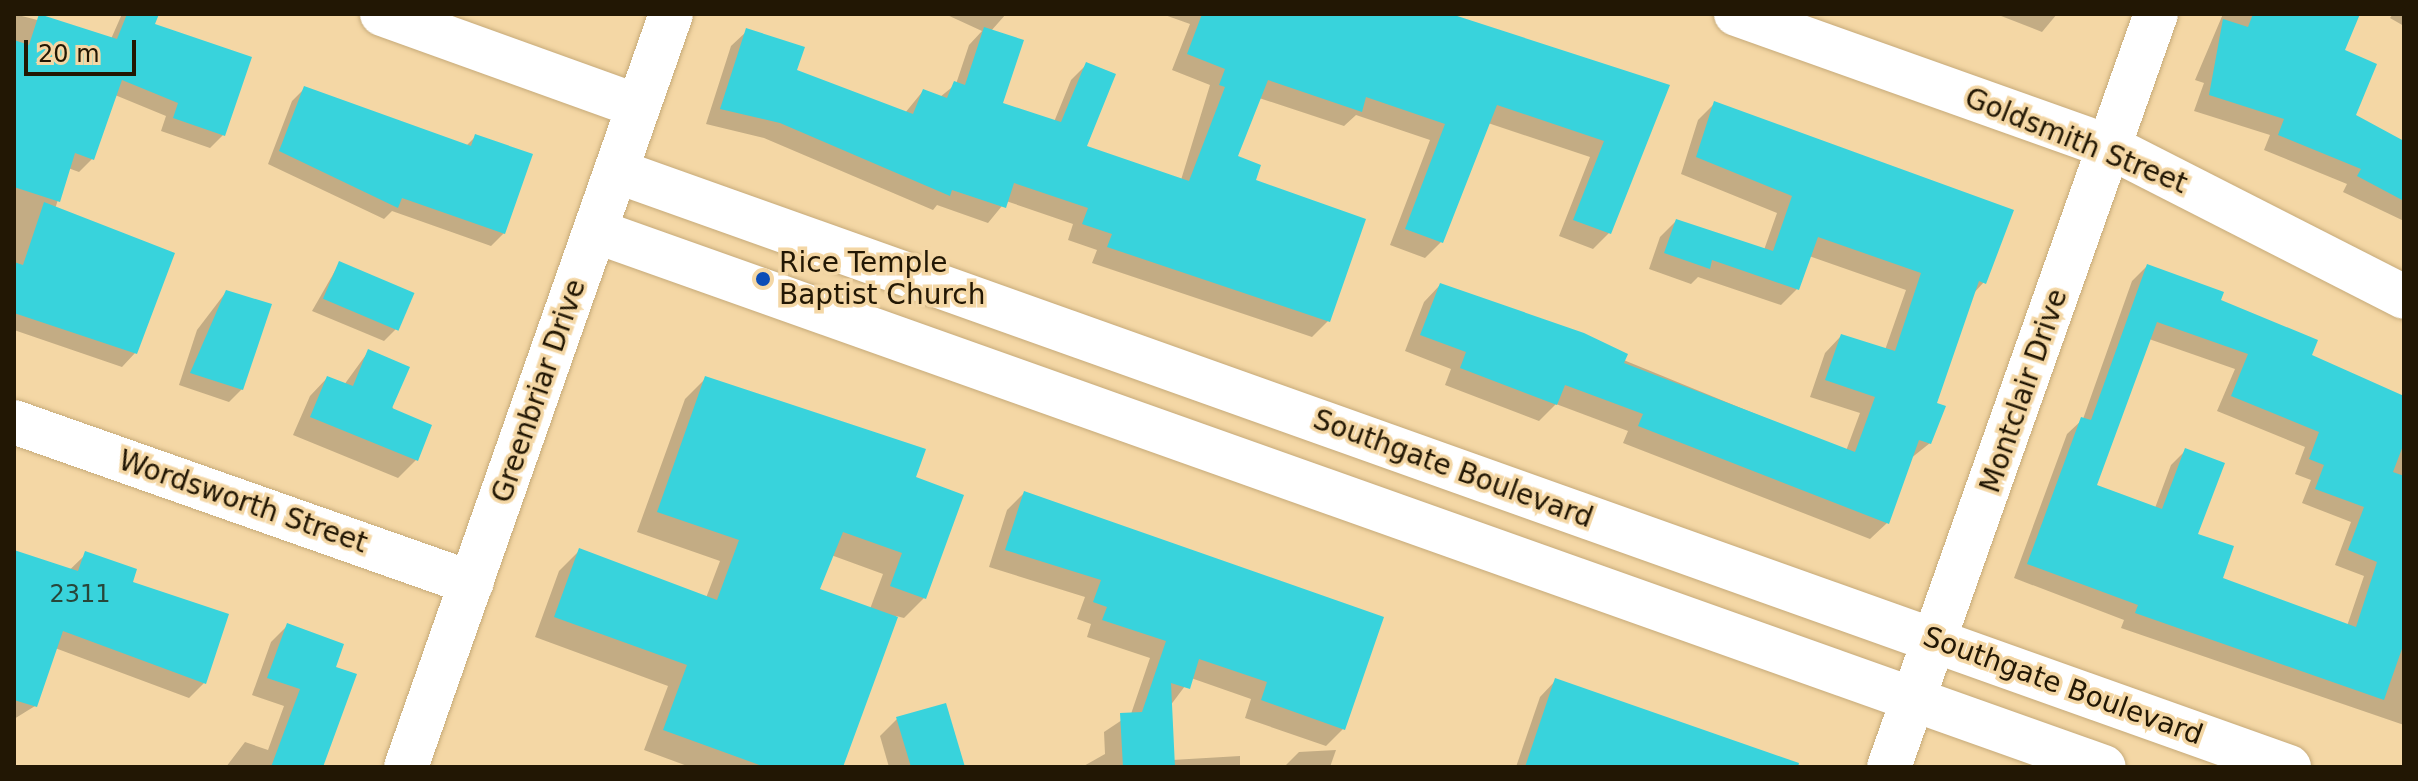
<!DOCTYPE html>
<style>
body{margin:0}
#map{position:relative;width:2418px;height:781px;overflow:hidden;background:#f4d7a5;font-family:"DejaVu Sans",sans-serif}
div>[style]{position:absolute}
[style*='--x']{left:calc(var(--x)*1px);top:calc(var(--y)*1px);width:calc(var(--w)*1px);rotate:calc(var(--a)*1deg)}
.shadow>*{inset:0;background:#0003}
.building>*{inset:0;background:#38d3dc;transform-origin:0 0}
.roads{filter:drop-shadow(0 0 2px #c6aa79) drop-shadow(0 0 2px #c6aa79)}
.minor>*{height:44px;margin:-22px;padding:0 22px;transform-origin:22px;border-radius:22px;background:#fff}
.major>*{height:44px;margin:-22px;padding:0 22px;transform-origin:22px;border-radius:22px;background:#fff}
.dots>*{width:22px;height:22px;translate:-50% -50%;box-sizing:border-box;border:4px solid #f4d7a5;border-radius:50%}
span{translate:-50% -50%;white-space:nowrap;text-align:center;line-height:1.15;-webkit-text-stroke:7px #f4d7a5;paint-order:stroke}
.number-label{font-size:24px;color:#28463a}
.number-label span{-webkit-text-stroke-width:0}
.street-label{font-size:28px;color:#221704}
.poi-label{font-size:28px;color:#221704}
.left{translate:0 -50%;text-align:left}
.frame{position:absolute;inset:0;border:16px solid #221704;pointer-events:none}
.scale{position:absolute;left:24px;top:40px;width:112px;height:36px;box-sizing:border-box;border:4px solid #221704;border-top:0;padding-left:10px;font-size:24px;line-height:28px;white-space:nowrap;color:#221704;-webkit-text-stroke:6px #f4d7a5;paint-order:stroke}
</style>
<div id="map">
<div class="shadow">
<i style="clip-path:polygon(14px 14px,111px 39px,122px 14px,157px 14px,152px 25px,223px 135px,210px 148px,161px 131px,166px 116px,115px 95px,93px 158px,79px 172px,68px 168px,55px 209px,135px 353px,122px 367px,14px 330px)"></i>
<i style="clip-path:polygon(945px 14px,1006px 14px,991px 31px,1001px 104px,1054px 122px,1071px 80px,1087px 64px,1084px 147px,1181px 180px,1210px 85px,1172px 70px,1190px 24px,1162px 14px,1447px 14px,1668px 86px,1609px 233px,1593px 249px,1559px 236px,1590px 157px,1488px 123px,1441px 242px,1425px 258px,1390px 245px,1430px 140px,1356px 115px,1344px 126px,1259px 98px,1235px 157px,1328px 321px,1312px 337px,1092px 263px,1097px 250px,1068px 240px,1073px 224px,1006px 201px,988px 223px,937px 205px,933px 210px,764px 138px,706px 124px,731px 46px,747px 31px,795px 72px,905px 113px,923px 91px,940px 97px,956px 84px,969px 45px,982px 31px)"></i>
<i style="clip-path:polygon(1996px 14px,2057px 14px,2042px 32px)"></i>
<i style="clip-path:polygon(2223px 14px,2357px 14px,2342px 51px,2353px 116px,2404px 143px,2404px 221px,2343px 192px,2347px 184px,2264px 150px,2270px 135px,2194px 111px,2204px 83px,2195px 80px)"></i>
<i style="clip-path:polygon(2393px 14px,2404px 14px,2404px 26px,2390px 18px)"></i>
<i style="clip-path:polygon(304px 89px,466px 146px,476px 136px,504px 233px,491px 246px,392px 211px,384px 219px,268px 164px,292px 101px)"></i>
<i style="clip-path:polygon(1715px 103px,1984px 282px,1972px 295px,1935px 404px,1930px 443px,1910px 459px,1887px 523px,1870px 539px,1623px 443px,1628px 431px,1556px 404px,1539px 421px,1445px 385px,1451px 369px,1405px 351px,1424px 302px,1440px 285px,1846px 451px,1860px 413px,1810px 397px,1825px 353px,1841px 336px,1885px 350px,1906px 290px,1809px 256px,1797px 289px,1781px 305px,1698px 277px,1691px 284px,1649px 269px,1660px 237px,1676px 221px,1764px 250px,1777px 213px,1681px 174px,1698px 120px)"></i>
<i style="clip-path:polygon(339px 264px,397px 328px,384px 341px,312px 311px)"></i>
<i style="clip-path:polygon(evenodd,2147px 266px,2309px 356px,2404px 397px,2404px 725px,2121px 628px,2124px 620px,2014px 578px,2067px 434px,2083px 419px,2132px 281px,2147px 266px,2149px 339px,2235px 369px,2217px 411px,2305px 447px,2295px 474px,2311px 480px,2302px 503px,2351px 522px,2335px 565px,2364px 576px,2347px 626px,2220px 579px,2196px 535px,2186px 450px,2171px 465px,2155px 508px,2094px 486px,2149px 339px)"></i>
<i style="clip-path:polygon(226px 292px,242px 389px,229px 402px,179px 385px,197px 330px)"></i>
<i style="clip-path:polygon(368px 352px,416px 460px,398px 478px,293px 435px,310px 396px,327px 378px,344px 385px)"></i>
<i style="clip-path:polygon(evenodd,706px 378px,913px 478px,924px 598px,904px 618px,896px 616px,840px 767px,690px 767px,644px 750px,668px 686px,535px 637px,559px 571px,579px 551px,706px 598px,720px 561px,637px 532px,685px 399px,706px 378px,831px 555px,883px 574px,870px 609px,817px 590px,831px 555px)"></i>
<i style="clip-path:polygon(1024px 493px,1343px 729px,1326px 746px,1245px 718px,1251px 699px,1191px 678px,1170px 706px,1172px 760px,1240px 756px,1240px 767px,1082px 767px,1105px 754px,1104px 732px,1131px 714px,1150px 658px,1087px 637px,1091px 624px,1077px 619px,1085px 597px,989px 567px,1007px 510px)"></i>
<i style="clip-path:polygon(86px 554px,130px 584px,204px 683px,189px 698px,55px 648px,35px 706px,14px 719px,14px 624px)"></i>
<i style="clip-path:polygon(288px 625px,333px 668px,321px 767px,226px 767px,245px 742px,268px 750px,284px 706px,252px 695px,271px 642px)"></i>
<i style="clip-path:polygon(1556px 680px,1785px 767px,1516px 767px,1540px 697px)"></i>
<i style="clip-path:polygon(897px 719px,962px 767px,889px 767px,880px 736px)"></i>
<i style="clip-path:polygon(1336px 750px,1330px 767px,1284px 767px,1299px 752px)"></i>
</div>
<div class="building">
<i style="clip-path:polygon(39px 14px,117px 39px,127px 14px,159px 14px,155px 24px,252px 57px,225px 136px,173px 118px,178px 103px,122px 80px,94px 160px,75px 153px,60px 202px,14px 187px,14px 40px,29px 45px)"></i>
<i style="clip-path:polygon(1202px 14px,1451px 14px,1670px 85px,1611px 234px,1573px 220px,1604px 141px,1497px 105px,1443px 243px,1405px 229px,1445px 124px,1366px 97px,1362px 112px,1268px 80px,1238px 156px,1261px 165px,1256px 180px,1366px 219px,1330px 322px,1107px 247px,1112px 234px,1082px 224px,1088px 208px,1014px 183px,1006px 208px,952px 190px,950px 196px,780px 123px,720px 109px,746px 28px,805px 47px,797px 70px,913px 114px,923px 89px,947px 98px,954px 81px,965px 85px,984px 27px,1024px 40px,1003px 103px,1061px 122px,1086px 62px,1116px 74px,1087px 146px,1189px 181px,1225px 87px,1219px 85px,1225px 69px,1187px 54px)"></i>
<i style="clip-path:polygon(2253px 14px,2360px 14px,2345px 50px,2377px 64px,2356px 115px,2404px 141px,2404px 201px,2357px 176px,2361px 169px,2278px 135px,2284px 119px,2209px 95px,2223px 19px,2248px 27px)"></i>
<i style="clip-path:polygon(304px 86px,471px 146px,475px 134px,533px 154px,505px 234px,402px 198px,398px 208px,279px 151px)"></i>
<i style="clip-path:polygon(1714px 101px,2014px 210px,1986px 284px,1979px 281px,1937px 403px,1946px 406px,1931px 444px,1919px 440px,1889px 524px,1638px 426px,1643px 414px,1565px 385px,1557px 405px,1460px 368px,1466px 352px,1420px 335px,1440px 283px,1584px 333px,1628px 354px,1624px 363px,1855px 452px,1875px 397px,1825px 380px,1841px 334px,1895px 351px,1921px 273px,1818px 237px,1799px 290px,1712px 260px,1710px 269px,1664px 253px,1676px 219px,1773px 251px,1792px 196px,1696px 157px)"></i>
<i style="clip-path:polygon(44px 202px,175px 253px,137px 354px,14px 313px,14px 262px,23px 265px)"></i>
<i style="left:339px;top:261px;width:82px;height:41px;rotate:23deg"></i>
<i style="clip-path:polygon(evenodd,2147px 264px,2224px 292px,2221px 300px,2318px 340px,2312px 355px,2404px 396px,2404px 443px,2393px 472px,2404px 476px,2404px 643px,2384px 700px,2135px 613px,2138px 605px,2027px 564px,2081px 417px,2091px 420px,2147px 264px,2157px 322px,2248px 354px,2231px 396px,2319px 432px,2309px 459px,2324px 465px,2315px 489px,2364px 507px,2348px 550px,2377px 562px,2356px 627px,2223px 578px,2234px 546px,2198px 534px,2225px 463px,2185px 448px,2162px 509px,2097px 485px,2157px 322px)"></i>
<i style="clip-path:polygon(226px 290px,272px 304px,243px 390px,190px 373px)"></i>
<i style="clip-path:polygon(368px 349px,410px 367px,392px 408px,432px 425px,418px 461px,310px 417px,327px 376px,353px 386px)"></i>
<i style="clip-path:polygon(705px 376px,926px 449px,916px 477px,964px 495px,926px 599px,890px 586px,902px 553px,843px 532px,820px 589px,898px 617px,843px 767px,765px 767px,663px 730px,687px 665px,554px 617px,579px 548px,717px 600px,739px 540px,657px 512px)"></i>
<i style="clip-path:polygon(1024px 491px,1384px 617px,1345px 730px,1261px 700px,1267px 682px,1199px 659px,1190px 689px,1171px 683px,1175px 767px,1123px 767px,1120px 713px,1142px 712px,1166px 641px,1102px 620px,1107px 607px,1093px 602px,1101px 580px,1005px 550px)"></i>
<i style="clip-path:polygon(14px 550px,78px 571px,85px 551px,137px 569px,133px 582px,229px 614px,206px 684px,63px 631px,37px 707px,14px 700px)"></i>
<i style="clip-path:polygon(287px 623px,344px 644px,336px 667px,357px 674px,323px 767px,271px 767px,300px 689px,267px 678px)"></i>
<i style="clip-path:polygon(1555px 678px,1799px 763px,1798px 767px,1525px 767px)"></i>
<i style="clip-path:polygon(946px 703px,965px 767px,911px 767px,896px 717px)"></i>
</div>
<div class="roads">
<div class="minor">
<i style="--x:382;--y:14;--w:272;--a:19.8"></i>
<i style="--x:1736;--y:14;--w:397;--a:19.6"></i>
<i style="--x:2110;--y:147;--w:330;--a:27"></i>
<i style="--x:616;--y:171;--w:1776;--a:19.61"></i>
<i style="--x:595;--y:231;--w:1601;--a:19.56"></i>
<i style="--x:14;--y:422;--w:485;--a:19.4"></i>
<i style="--x:1889;--y:767;--w:799;--a:-70.48"></i>
</div>
<div class="major">
<i style="--x:406;--y:767;--w:798;--a:-70.61"></i>
</div>
</div>
<div class="dots">
<i style="left:763px;top:279px;background:#0b4cb7"></i>
</div>
<div class="number-label">
<span style="left:80px;top:595px">2311</span>
</div>
<div class="street-label">
<span style="left:2076px;top:141px;rotate:22deg">Goldsmith Street</span>
<span style="left:539px;top:391px;rotate:-71deg">Greenbriar Drive</span>
<span style="left:2024px;top:391px;rotate:-71deg">Montclair Drive</span>
<span style="left:1453px;top:469px;rotate:20deg">Southgate Boulevard</span>
<span style="left:243px;top:502px;rotate:19deg">Wordsworth Street</span>
<span style="left:2063px;top:686px;rotate:20deg">Southgate Boulevard</span>
</div>
<div class="poi-label">
<span class="left" style="left:779px;top:279px">Rice Temple<br>Baptist Church</span>
</div>
<div class="frame"></div>
<div class="scale">20 m</div>
</div>
